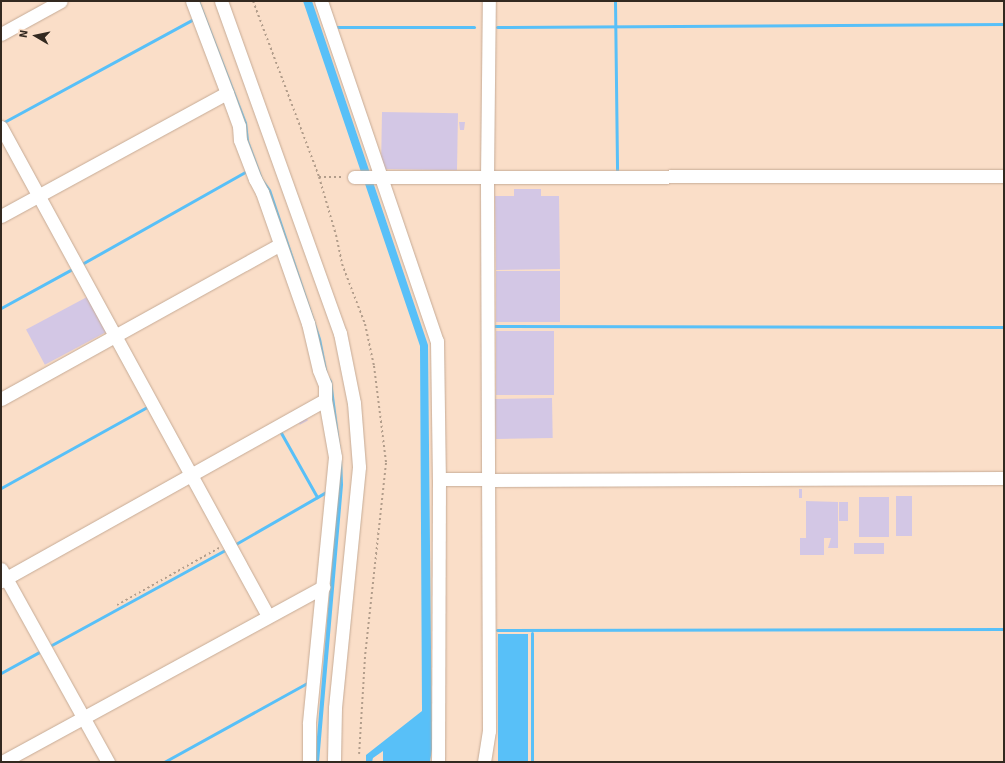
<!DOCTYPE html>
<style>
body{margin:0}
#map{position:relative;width:1005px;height:763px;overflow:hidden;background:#fadec8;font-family:Signika,sans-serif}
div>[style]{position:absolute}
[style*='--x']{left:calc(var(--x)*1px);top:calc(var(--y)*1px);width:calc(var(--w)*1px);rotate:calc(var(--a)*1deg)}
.water>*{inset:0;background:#58c0f8;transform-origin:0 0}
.stream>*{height:3px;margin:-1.5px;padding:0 1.5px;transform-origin:1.5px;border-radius:1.5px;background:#58c0f8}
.building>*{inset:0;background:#d3c7e5;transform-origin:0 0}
.path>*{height:2px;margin-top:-1px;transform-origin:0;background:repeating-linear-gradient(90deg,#b29d8b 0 2px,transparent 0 5px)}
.roads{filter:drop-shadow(0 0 1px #c6ab96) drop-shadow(0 0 1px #c6ab96)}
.minor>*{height:13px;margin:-6.5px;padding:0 6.5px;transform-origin:6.5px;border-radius:6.5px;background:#fff}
span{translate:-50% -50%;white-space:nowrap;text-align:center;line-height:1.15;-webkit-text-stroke:3.5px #fadec8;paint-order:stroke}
.frame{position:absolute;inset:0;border:2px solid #332920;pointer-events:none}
.north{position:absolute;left:16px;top:16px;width:40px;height:40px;-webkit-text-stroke:3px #fadec8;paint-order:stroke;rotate:279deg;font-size:11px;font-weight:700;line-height:16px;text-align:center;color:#332920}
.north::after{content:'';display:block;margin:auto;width:14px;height:18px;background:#332920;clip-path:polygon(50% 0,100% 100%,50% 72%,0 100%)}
</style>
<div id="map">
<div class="water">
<i style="clip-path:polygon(194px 1px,200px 1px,247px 123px,249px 141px,263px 179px,271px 190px,321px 339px,328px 375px,332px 381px,342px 459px,343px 485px,319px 762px,316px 762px,317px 737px,339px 481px,327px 383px)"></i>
<i style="clip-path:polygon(303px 1px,312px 1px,428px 345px,432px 749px,430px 762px,383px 762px,383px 751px,373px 758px,372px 762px,366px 762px,366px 755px,422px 711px,420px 346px)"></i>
<i style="left:498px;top:634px;width:30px;height:128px"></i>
</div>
<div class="stream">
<i style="--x:615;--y:1;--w:170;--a:89.3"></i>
<i style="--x:334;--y:27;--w:140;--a:0"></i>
<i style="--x:497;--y:27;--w:507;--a:-0.34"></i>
<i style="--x:4;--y:122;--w:216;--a:-28.5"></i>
<i style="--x:80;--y:265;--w:192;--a:-29.4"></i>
<i style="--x:1;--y:308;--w:83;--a:-28.7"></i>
<i style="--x:495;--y:326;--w:509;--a:0.11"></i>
<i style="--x:280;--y:431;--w:76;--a:60.7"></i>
<i style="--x:1;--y:488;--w:167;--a:-29"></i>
<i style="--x:234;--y:545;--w:108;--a:-29.9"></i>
<i style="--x:497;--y:630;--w:507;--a:-0.11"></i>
<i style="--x:48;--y:647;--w:204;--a:-28.7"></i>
<i style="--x:1;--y:673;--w:46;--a:-28.8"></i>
<i style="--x:164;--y:762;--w:166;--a:-28.9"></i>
<i style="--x:532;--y:762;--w:129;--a:-90"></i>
</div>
<div class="building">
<i style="left:382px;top:112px;width:76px;height:57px;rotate:1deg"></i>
<i style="clip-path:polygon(459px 122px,465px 122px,464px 130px,460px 130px)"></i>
<i style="clip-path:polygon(514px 189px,541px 189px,541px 196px,559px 196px,560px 269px,496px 270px,495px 196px,514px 196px)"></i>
<i style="left:496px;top:271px;width:64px;height:51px"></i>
<i style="left:87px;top:297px;width:40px;height:69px;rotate:62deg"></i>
<i style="left:554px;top:331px;width:64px;height:58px;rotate:90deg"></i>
<i style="left:552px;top:398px;width:40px;height:57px;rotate:89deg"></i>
<i style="left:306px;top:417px;width:4px;height:9px;rotate:63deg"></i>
<i style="left:799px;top:489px;width:3px;height:9px"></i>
<i style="left:912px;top:496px;width:40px;height:16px;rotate:90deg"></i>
<i style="clip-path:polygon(859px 497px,875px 497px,875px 516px,875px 497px,889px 497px,889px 537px,859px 537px)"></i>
<i style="clip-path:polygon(806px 501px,838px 502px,838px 548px,828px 548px,831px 538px,824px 538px,824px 555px,800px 555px,800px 538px,806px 538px)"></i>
<i style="left:839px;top:502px;width:9px;height:19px"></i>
<i style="left:854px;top:543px;width:30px;height:11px"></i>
</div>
<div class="path">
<i style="--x:253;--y:1;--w:188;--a:69.4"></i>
<i style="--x:319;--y:177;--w:60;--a:73.7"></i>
<i style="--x:336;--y:235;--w:30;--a:78"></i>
<i style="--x:342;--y:264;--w:64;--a:69"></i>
<i style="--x:365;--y:324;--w:43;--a:77.9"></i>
<i style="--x:374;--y:366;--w:98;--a:82.9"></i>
<i style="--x:386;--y:463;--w:195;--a:96.2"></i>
<i style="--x:365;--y:657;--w:97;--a:93.5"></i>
<i style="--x:319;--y:177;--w:25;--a:0"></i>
<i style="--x:117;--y:605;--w:117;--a:-29.2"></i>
</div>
<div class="roads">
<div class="minor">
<i style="--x:192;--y:1;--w:98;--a:69.2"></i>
<i style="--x:227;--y:93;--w:35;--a:70"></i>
<i style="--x:239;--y:126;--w:14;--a:86"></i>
<i style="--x:240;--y:140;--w:42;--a:69"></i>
<i style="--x:255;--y:179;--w:15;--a:62"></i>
<i style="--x:262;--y:192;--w:139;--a:70.7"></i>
<i style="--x:308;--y:323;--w:48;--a:76.8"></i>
<i style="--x:319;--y:370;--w:16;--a:68"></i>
<i style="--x:325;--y:385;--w:15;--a:90"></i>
<i style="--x:325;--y:400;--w:58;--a:80"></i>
<i style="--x:335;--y:457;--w:268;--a:95.6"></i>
<i style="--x:309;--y:724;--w:38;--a:90"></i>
<i style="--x:221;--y:1;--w:353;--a:70.3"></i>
<i style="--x:340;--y:333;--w:71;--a:78.7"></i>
<i style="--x:354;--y:403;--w:64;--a:85.5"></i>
<i style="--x:359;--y:467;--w:242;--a:95.7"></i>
<i style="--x:335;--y:708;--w:54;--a:91.1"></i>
<i style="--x:321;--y:1;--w:359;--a:71.2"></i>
<i style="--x:437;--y:341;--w:138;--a:89.2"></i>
<i style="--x:439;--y:479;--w:283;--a:90.2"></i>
<i style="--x:1;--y:34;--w:68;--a:-28.8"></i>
<i style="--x:1;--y:127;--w:557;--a:61.36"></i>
<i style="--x:354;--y:177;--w:650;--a:-0.09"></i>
<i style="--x:1;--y:216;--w:257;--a:-28.6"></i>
<i style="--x:1;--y:399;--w:318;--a:-29"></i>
<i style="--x:439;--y:479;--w:49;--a:0"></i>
<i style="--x:488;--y:480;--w:516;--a:-0.22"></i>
<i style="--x:1;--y:569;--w:221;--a:61"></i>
<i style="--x:1;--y:581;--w:371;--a:-29.2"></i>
<i style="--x:2;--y:762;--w:366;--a:-28.6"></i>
<i style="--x:484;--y:762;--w:31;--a:-81"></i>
<i style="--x:489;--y:731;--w:553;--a:-90.21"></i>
<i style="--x:487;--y:178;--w:177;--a:-89.4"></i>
</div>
</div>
<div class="frame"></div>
<div class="north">N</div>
</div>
